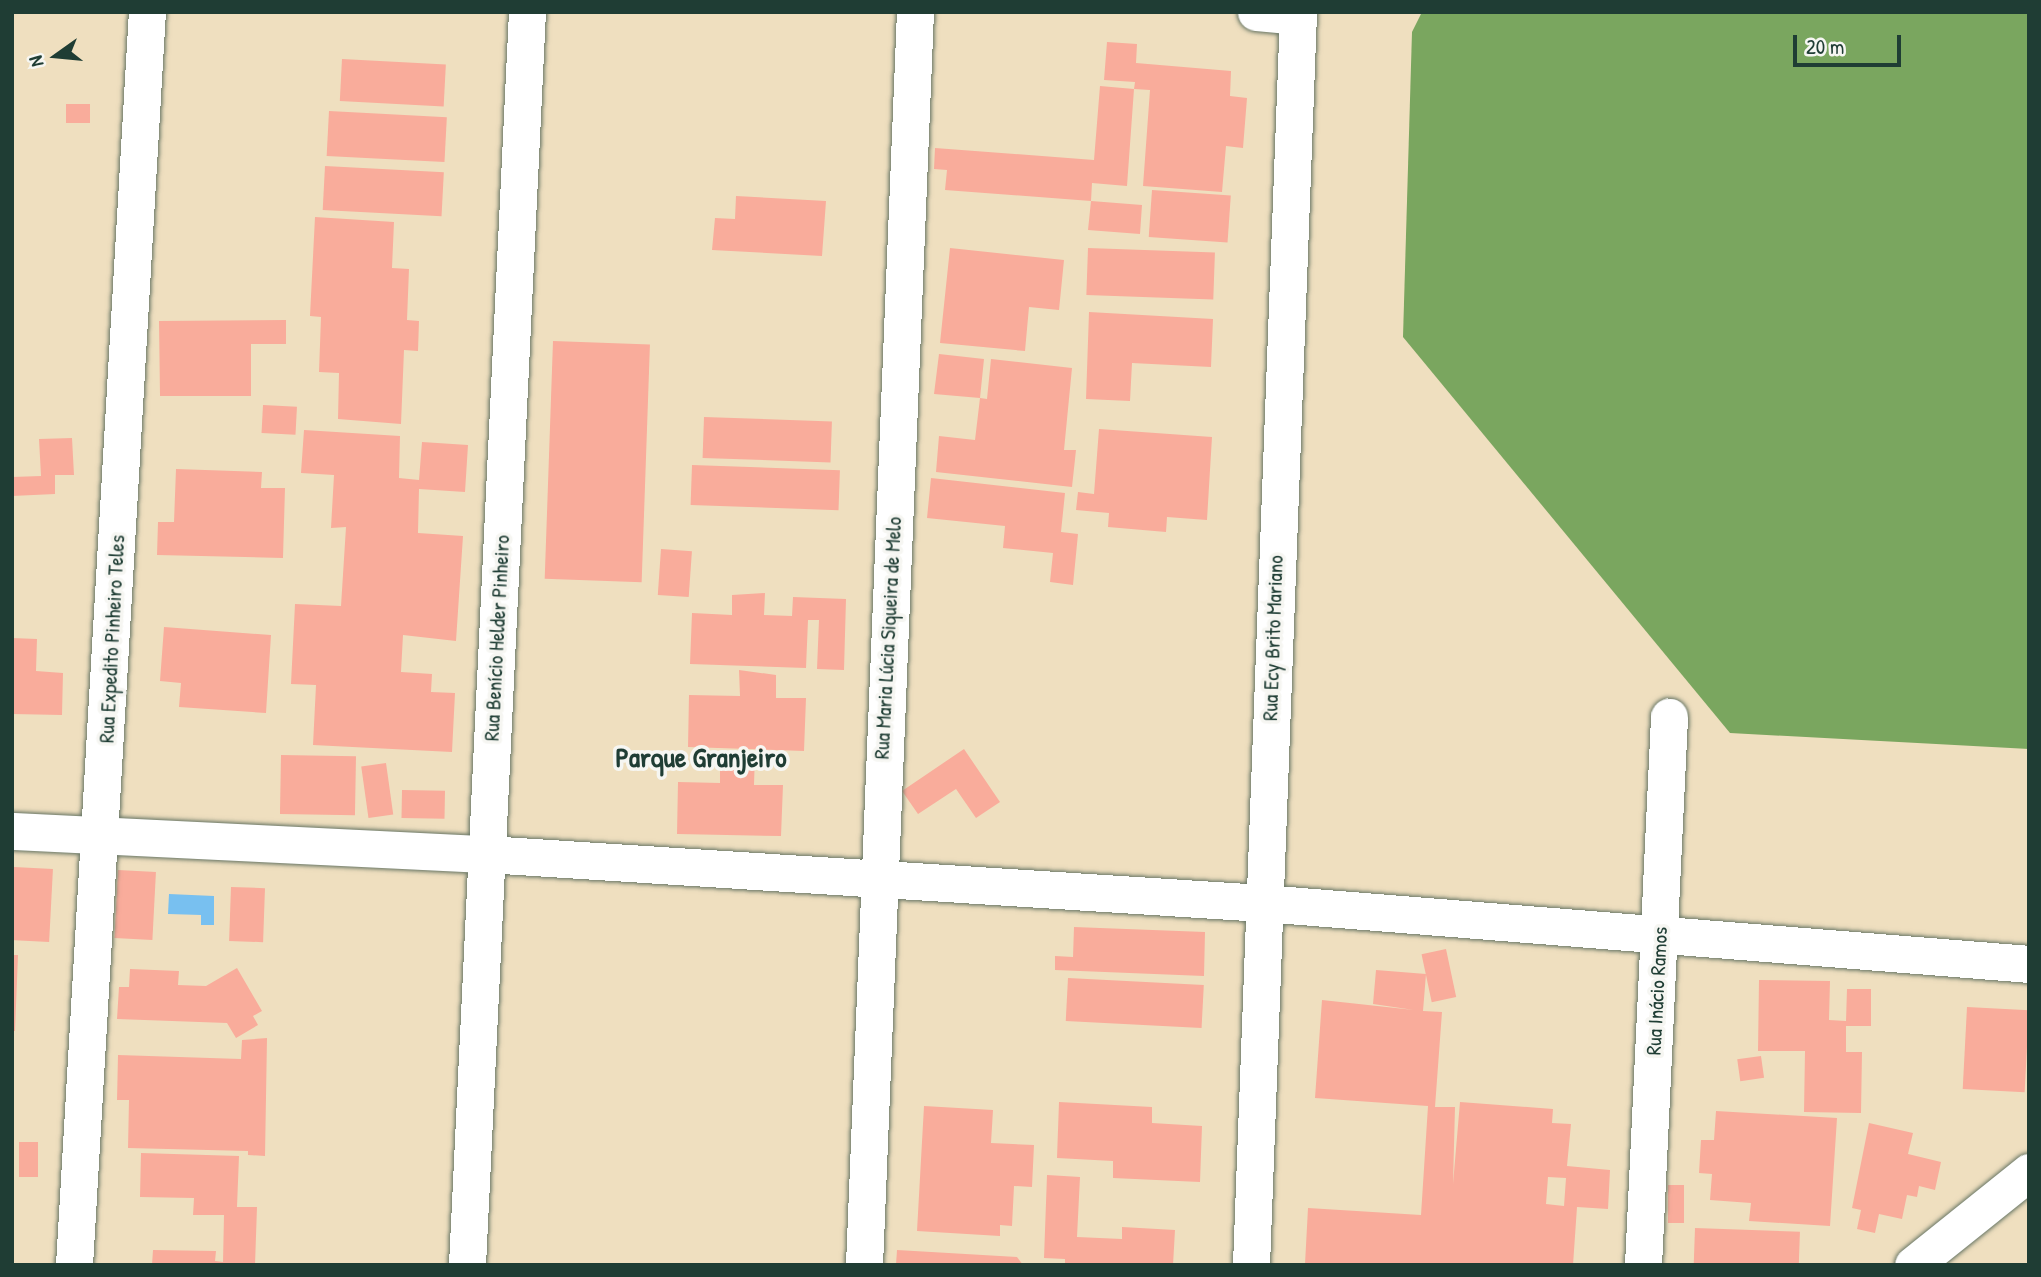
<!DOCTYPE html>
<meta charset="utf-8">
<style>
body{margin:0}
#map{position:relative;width:2041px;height:1277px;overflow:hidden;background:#efdfbf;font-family:"Patrick Hand",sans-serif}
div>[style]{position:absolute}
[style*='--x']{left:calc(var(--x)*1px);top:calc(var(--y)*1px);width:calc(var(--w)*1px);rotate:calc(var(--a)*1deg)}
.forest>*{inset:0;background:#7aa65f}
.water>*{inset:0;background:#78c0f0}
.building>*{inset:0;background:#f9ac9b;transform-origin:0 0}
.roads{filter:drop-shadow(0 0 2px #687665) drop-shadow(0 0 2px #687665)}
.street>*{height:37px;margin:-18.5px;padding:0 18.5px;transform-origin:18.5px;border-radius:18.5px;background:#fff}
span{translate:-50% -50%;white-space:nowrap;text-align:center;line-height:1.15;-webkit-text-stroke:7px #f6f6f2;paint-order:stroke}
.street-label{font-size:21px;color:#1f3d34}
.district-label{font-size:28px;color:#1f3d34;font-weight:700}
.frame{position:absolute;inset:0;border:14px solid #1f3d34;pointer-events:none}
.north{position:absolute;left:21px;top:21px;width:70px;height:70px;-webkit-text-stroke:5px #f6f6f2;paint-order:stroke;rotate:255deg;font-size:19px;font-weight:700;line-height:28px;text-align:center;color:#1f3d34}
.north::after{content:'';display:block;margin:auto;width:24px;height:32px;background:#1f3d34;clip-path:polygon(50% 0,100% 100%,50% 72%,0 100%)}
.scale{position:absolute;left:1793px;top:35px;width:108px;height:32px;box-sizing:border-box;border:4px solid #1f3d34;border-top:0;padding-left:9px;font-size:21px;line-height:24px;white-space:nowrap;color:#1f3d34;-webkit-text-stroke:5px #f6f6f2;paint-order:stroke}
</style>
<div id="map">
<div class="forest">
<i style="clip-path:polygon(1422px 12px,2029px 12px,2029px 749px,1730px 733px,1403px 337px,1412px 32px)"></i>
</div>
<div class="water">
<i style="clip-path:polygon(169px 894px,214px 896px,214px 925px,201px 925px,201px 915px,168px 914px)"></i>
</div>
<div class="building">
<i style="clip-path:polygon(1107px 42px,1137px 44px,1136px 63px,1231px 71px,1230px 96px,1247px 98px,1243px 148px,1226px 146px,1222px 192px,1143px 186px,1150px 90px,1134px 89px,1135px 82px,1104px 80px)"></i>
<i style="left:342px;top:59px;width:104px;height:42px;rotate:3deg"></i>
<i style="clip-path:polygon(1100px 86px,1134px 89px,1127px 186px,1092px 183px,1091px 201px,1142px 205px,1140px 234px,1088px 230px,1091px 201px,945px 190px,947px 170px,934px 169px,935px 148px,1094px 160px)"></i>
<i style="left:90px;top:104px;width:19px;height:24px;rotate:90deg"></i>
<i style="left:329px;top:111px;width:118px;height:45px;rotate:3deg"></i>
<i style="left:325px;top:166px;width:119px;height:44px;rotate:3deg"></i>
<i style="left:1152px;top:190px;width:79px;height:47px;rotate:4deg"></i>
<i style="clip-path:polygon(736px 196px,826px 201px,822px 256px,712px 250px,715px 218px,735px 219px)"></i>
<i style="clip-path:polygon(315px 217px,394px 222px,392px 268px,409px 269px,407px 320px,419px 321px,418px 351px,404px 350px,401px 424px,338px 419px,339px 373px,319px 372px,321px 317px,310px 316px)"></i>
<i style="clip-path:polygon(950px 248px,1064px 260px,1059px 310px,1029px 307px,1025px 351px,940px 343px)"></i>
<i style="left:1088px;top:248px;width:127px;height:47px;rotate:2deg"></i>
<i style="clip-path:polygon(1089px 312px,1213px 319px,1211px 367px,1132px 363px,1130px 401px,1086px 399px)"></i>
<i style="clip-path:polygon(286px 320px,286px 344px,251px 344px,251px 396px,160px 396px,159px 321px)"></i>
<i style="left:553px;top:341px;width:97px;height:238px;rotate:2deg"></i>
<i style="clip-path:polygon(939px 354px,984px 359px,980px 398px,987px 399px,991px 359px,1072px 368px,1064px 450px,1076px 450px,1072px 487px,936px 472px,939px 436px,975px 440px,980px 398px,934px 394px)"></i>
<i style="left:263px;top:405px;width:34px;height:28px;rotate:3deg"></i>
<i style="left:704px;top:417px;width:128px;height:41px;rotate:2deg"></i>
<i style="clip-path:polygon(1099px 429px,1212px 437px,1207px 520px,1167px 517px,1166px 532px,1108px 527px,1109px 513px,1076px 510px,1078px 492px,1094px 494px)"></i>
<i style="clip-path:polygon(304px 430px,400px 436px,399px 478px,419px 480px,422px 442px,468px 445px,465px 492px,419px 489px,418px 533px,463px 536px,456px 641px,403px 635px,401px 672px,432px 674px,431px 692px,455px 693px,452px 752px,313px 745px,316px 685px,291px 684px,295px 604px,341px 606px,346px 527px,331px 528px,334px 475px,301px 473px)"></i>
<i style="clip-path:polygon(72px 438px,74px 475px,55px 475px,55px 494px,12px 496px,12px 477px,41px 476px,39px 439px)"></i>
<i style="left:692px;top:465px;width:148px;height:40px;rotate:2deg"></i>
<i style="clip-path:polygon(176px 469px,262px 472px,261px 488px,285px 488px,283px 558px,157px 555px,158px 522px,174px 522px)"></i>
<i style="clip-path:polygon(931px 478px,1065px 493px,1061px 532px,1078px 534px,1073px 585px,1050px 582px,1053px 553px,1003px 548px,1005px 526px,927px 518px)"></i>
<i style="left:661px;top:549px;width:31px;height:46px;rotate:4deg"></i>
<i style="clip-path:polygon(765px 593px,764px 615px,792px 616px,793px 597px,846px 599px,844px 670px,817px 669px,819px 620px,808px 620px,806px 668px,690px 664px,692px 613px,732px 615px,732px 595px)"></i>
<i style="clip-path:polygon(164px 627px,271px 635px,266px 713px,179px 707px,181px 683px,160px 681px)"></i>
<i style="clip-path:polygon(12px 638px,37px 639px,36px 671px,63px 673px,62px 715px,12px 714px)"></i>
<i style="clip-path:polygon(739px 670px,776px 675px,776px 698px,806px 698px,804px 751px,688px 747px,689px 695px,740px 696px)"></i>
<i style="clip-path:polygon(964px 749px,1000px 802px,976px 818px,956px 789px,918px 814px,902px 791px)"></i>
<i style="clip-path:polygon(720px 753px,755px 754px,754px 785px,783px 785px,781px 836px,677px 834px,678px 782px,720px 783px)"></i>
<i style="left:281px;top:755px;width:75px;height:59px;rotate:1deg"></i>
<i style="left:386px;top:763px;width:52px;height:25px;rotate:82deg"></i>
<i style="left:402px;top:790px;width:43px;height:28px;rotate:1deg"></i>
<i style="left:14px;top:867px;width:39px;height:73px;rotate:3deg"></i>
<i style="left:118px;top:870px;width:38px;height:68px;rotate:3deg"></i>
<i style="left:231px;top:887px;width:34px;height:54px;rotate:2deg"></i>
<i style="clip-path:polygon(1074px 927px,1205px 932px,1204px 976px,1055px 970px,1055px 956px,1073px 957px)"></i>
<i style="left:1446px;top:949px;width:49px;height:25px;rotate:78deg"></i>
<i style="clip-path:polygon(12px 955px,18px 955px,15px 1031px,12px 1031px)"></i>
<i style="clip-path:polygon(237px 968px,262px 1011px,253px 1016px,258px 1025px,236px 1038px,227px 1023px,117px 1019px,119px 987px,129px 987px,130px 969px,179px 971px,178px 985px,206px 986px)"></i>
<i style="clip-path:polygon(evenodd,1376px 970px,1426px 974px,1423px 1011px,1442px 1012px,1435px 1107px,1455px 1107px,1453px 1184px,1460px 1102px,1553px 1109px,1552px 1123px,1571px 1124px,1567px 1166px,1610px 1170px,1608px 1209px,1577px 1207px,1573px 1265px,1305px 1264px,1308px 1208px,1421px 1215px,1428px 1106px,1315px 1098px,1322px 1000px,1414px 1010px,1373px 1004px,1376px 970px,1548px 1177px,1566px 1178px,1564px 1206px,1546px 1204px,1548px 1177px)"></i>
<i style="left:1068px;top:978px;width:136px;height:43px;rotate:3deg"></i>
<i style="clip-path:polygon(1759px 980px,1830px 981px,1829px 1020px,1846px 1021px,1847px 989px,1871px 989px,1871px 1026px,1846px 1026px,1846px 1052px,1862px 1052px,1861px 1113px,1804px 1112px,1805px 1051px,1758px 1051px)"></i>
<i style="left:1967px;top:1007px;width:62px;height:82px;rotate:3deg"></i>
<i style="clip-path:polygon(267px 1038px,265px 1156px,248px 1155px,248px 1151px,128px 1148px,129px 1100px,117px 1100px,118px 1055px,241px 1059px,242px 1040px)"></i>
<i style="left:1761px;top:1056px;width:22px;height:24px;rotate:82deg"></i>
<i style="clip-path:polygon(1059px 1102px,1152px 1107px,1152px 1123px,1202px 1126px,1200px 1182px,1113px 1178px,1113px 1161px,1057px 1158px)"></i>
<i style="clip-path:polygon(924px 1106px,993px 1110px,991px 1143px,1034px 1145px,1032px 1187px,1014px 1186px,1012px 1226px,1000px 1225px,1000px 1236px,917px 1231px)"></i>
<i style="clip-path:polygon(1716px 1111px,1837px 1118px,1830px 1226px,1749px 1221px,1751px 1203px,1710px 1200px,1712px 1174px,1699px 1173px,1701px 1140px,1714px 1140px)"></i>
<i style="clip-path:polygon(1869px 1123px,1913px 1133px,1908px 1154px,1941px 1162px,1935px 1190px,1919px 1186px,1917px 1197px,1907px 1195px,1902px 1219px,1879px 1214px,1875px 1233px,1857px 1229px,1861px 1210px,1852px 1208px)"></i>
<i style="left:19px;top:1142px;width:19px;height:35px"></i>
<i style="clip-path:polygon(141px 1153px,239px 1156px,237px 1207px,257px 1207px,255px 1265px,152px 1265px,153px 1250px,216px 1251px,215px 1261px,223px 1262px,224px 1215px,193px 1215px,194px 1198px,140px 1197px)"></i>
<i style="clip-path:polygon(1047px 1175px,1080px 1177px,1077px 1237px,1122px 1239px,1122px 1227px,1175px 1230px,1173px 1265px,1065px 1265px,1065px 1259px,1044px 1258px)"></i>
<i style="left:1668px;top:1185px;width:16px;height:38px"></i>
<i style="left:1695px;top:1228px;width:105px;height:37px;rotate:2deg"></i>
<i style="clip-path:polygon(897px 1250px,1017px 1257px,1023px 1265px,896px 1265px)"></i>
</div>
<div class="roads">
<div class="street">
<i style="--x:1256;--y:12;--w:42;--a:5.4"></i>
<i style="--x:12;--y:831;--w:475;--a:2.8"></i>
<i style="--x:486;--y:854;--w:779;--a:3.61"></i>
<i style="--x:1263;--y:903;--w:768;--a:4.55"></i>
<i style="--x:74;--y:1265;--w:1255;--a:-86.67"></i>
<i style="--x:467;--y:1265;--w:1254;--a:-87.26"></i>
<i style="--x:864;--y:1265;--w:1254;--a:-87.67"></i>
<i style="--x:1251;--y:1265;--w:1254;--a:-87.85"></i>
<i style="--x:1643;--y:1265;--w:549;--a:-87.28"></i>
<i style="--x:1913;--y:1265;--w:149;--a:-38.7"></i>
</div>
</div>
<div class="street-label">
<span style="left:497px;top:638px;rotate:-87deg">Rua Benício Helder Pinheiro</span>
<span style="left:888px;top:638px;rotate:-87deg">Rua Maria Lúcia Siqueira de Melo</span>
<span style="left:1273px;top:638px;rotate:-88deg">Rua Ecy Brito Mariano</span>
<span style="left:112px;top:639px;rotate:-87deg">Rua Expedito Pinheiro Teles</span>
<span style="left:1657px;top:991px;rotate:-87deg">Rua Inácio Ramos</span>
</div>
<div class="district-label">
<span style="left:701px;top:757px">Parque Granjeiro</span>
</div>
<div class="frame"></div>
<div class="north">N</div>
<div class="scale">20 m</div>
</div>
